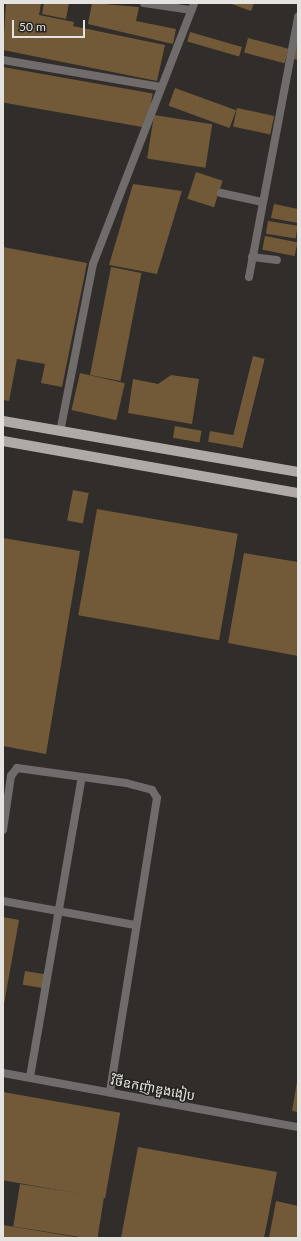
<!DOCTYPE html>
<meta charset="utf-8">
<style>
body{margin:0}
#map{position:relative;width:301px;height:1241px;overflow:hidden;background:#302d2a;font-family:Lato,"Noto Sans Khmer",sans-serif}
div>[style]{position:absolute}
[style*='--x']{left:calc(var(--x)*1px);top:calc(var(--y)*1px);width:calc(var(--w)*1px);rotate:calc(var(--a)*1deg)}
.building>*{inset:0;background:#725a39;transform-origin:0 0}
.minor>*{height:8px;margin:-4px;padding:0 4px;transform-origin:4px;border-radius:4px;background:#6f6c6b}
.tertiary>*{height:8px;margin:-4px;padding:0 4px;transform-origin:4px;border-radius:4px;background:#6f6c6b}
.primary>*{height:10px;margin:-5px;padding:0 5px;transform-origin:5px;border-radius:5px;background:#afa9a8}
span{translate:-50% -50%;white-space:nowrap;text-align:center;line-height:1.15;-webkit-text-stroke:3px #262420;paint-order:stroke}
.street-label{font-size:13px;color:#e5e3e0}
.frame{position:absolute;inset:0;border:4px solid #e5e3e0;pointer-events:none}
.scale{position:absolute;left:12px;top:20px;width:73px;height:18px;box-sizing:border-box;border:2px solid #e5e3e0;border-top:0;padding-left:5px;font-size:12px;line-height:14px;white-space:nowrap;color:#e5e3e0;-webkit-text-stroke:3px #262420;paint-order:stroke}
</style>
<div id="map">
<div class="building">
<i style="clip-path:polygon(6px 3px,41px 3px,39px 15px,74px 22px,73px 26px,165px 45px,157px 81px,3px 50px)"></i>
<i style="clip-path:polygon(44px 3px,69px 3px,66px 19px,42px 14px)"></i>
<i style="clip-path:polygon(92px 3px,139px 7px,136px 21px,176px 29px,173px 44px,88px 24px)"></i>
<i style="clip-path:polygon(229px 3px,254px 3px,251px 11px)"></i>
<i style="left:190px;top:32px;width:54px;height:10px;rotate:16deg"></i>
<i style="left:248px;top:38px;width:42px;height:15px;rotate:15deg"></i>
<i style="clip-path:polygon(297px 42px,298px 42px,298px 60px,294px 59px)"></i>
<i style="left:3px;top:67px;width:152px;height:35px;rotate:10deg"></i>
<i style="left:175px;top:88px;width:65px;height:19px;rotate:20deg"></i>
<i style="left:237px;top:108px;width:38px;height:19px;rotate:12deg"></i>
<i style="left:154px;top:115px;width:59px;height:44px;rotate:9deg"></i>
<i style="left:196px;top:172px;width:28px;height:28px;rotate:18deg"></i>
<i style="clip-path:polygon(133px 184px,182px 191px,157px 274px,109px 265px)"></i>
<i style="clip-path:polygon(274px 204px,298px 209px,298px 223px,271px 218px)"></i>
<i style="left:268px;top:221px;width:30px;height:13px;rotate:9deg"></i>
<i style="left:265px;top:236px;width:33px;height:14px;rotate:11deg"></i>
<i style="clip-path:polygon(3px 247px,87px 263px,62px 387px,41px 383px,45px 364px,17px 359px,9px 401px,3px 400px)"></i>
<i style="left:111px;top:267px;width:31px;height:110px;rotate:11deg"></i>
<i style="left:253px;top:356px;width:12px;height:92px;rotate:14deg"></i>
<i style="left:80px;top:373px;width:46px;height:38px;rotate:13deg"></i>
<i style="clip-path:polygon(171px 375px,199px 379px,192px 424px,128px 413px,133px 379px,158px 384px)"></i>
<i style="left:175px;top:426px;width:27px;height:12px;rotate:10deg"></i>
<i style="left:210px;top:431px;width:27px;height:11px;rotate:10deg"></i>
<i style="left:73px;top:490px;width:16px;height:31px;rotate:11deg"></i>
<i style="left:97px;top:509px;width:143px;height:108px;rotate:10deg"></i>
<i style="clip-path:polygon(3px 538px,80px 551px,46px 754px,3px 746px)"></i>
<i style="clip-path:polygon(244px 553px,298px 562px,298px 656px,228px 643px)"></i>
<i style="clip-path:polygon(3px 917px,19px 920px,4px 1004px,3px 1004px)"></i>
<i style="left:25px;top:971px;width:20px;height:14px;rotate:9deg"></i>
<i style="clip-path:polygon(297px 1082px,298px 1082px,298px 1112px,292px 1111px)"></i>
<i style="left:3px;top:1092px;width:119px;height:87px;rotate:10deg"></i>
<i style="clip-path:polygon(138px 1147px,277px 1172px,264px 1238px,121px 1238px)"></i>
<i style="left:20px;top:1184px;width:85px;height:43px;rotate:9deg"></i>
<i style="clip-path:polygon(276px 1201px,298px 1206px,298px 1238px,269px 1238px)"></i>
<i style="clip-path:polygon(3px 1225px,75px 1237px,75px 1238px,3px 1238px)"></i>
</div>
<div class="minor">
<i style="--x:144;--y:3;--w:48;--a:8.5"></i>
<i style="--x:3;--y:60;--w:160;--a:9.7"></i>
<i style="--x:221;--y:193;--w:42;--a:12.4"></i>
<i style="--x:252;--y:257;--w:25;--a:7"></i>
<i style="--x:249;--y:277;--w:265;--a:-79.3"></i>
<i style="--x:60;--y:432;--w:171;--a:-78.9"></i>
<i style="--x:93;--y:264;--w:280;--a:-68.8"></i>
<i style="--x:3;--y:830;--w:55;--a:-81.6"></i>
<i style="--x:11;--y:776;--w:10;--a:-53"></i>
<i style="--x:17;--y:768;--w:110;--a:7.8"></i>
<i style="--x:126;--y:783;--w:27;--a:15"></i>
<i style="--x:152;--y:790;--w:9;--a:58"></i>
<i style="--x:157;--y:798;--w:298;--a:99.1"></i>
<i style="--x:3;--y:901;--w:134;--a:10.3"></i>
<i style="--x:30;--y:1077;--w:304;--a:-80.2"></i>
</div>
<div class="tertiary">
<i style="--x:3;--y:1073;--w:300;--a:10.4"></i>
</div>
<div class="primary">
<i style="--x:3;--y:421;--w:299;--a:9.8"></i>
<i style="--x:3;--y:441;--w:300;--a:10"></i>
</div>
<div class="street-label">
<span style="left:153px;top:1088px;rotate:11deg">វិថីឧកញ៉ាឌួងងៀប</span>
</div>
<div class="frame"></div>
<div class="scale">50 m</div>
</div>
